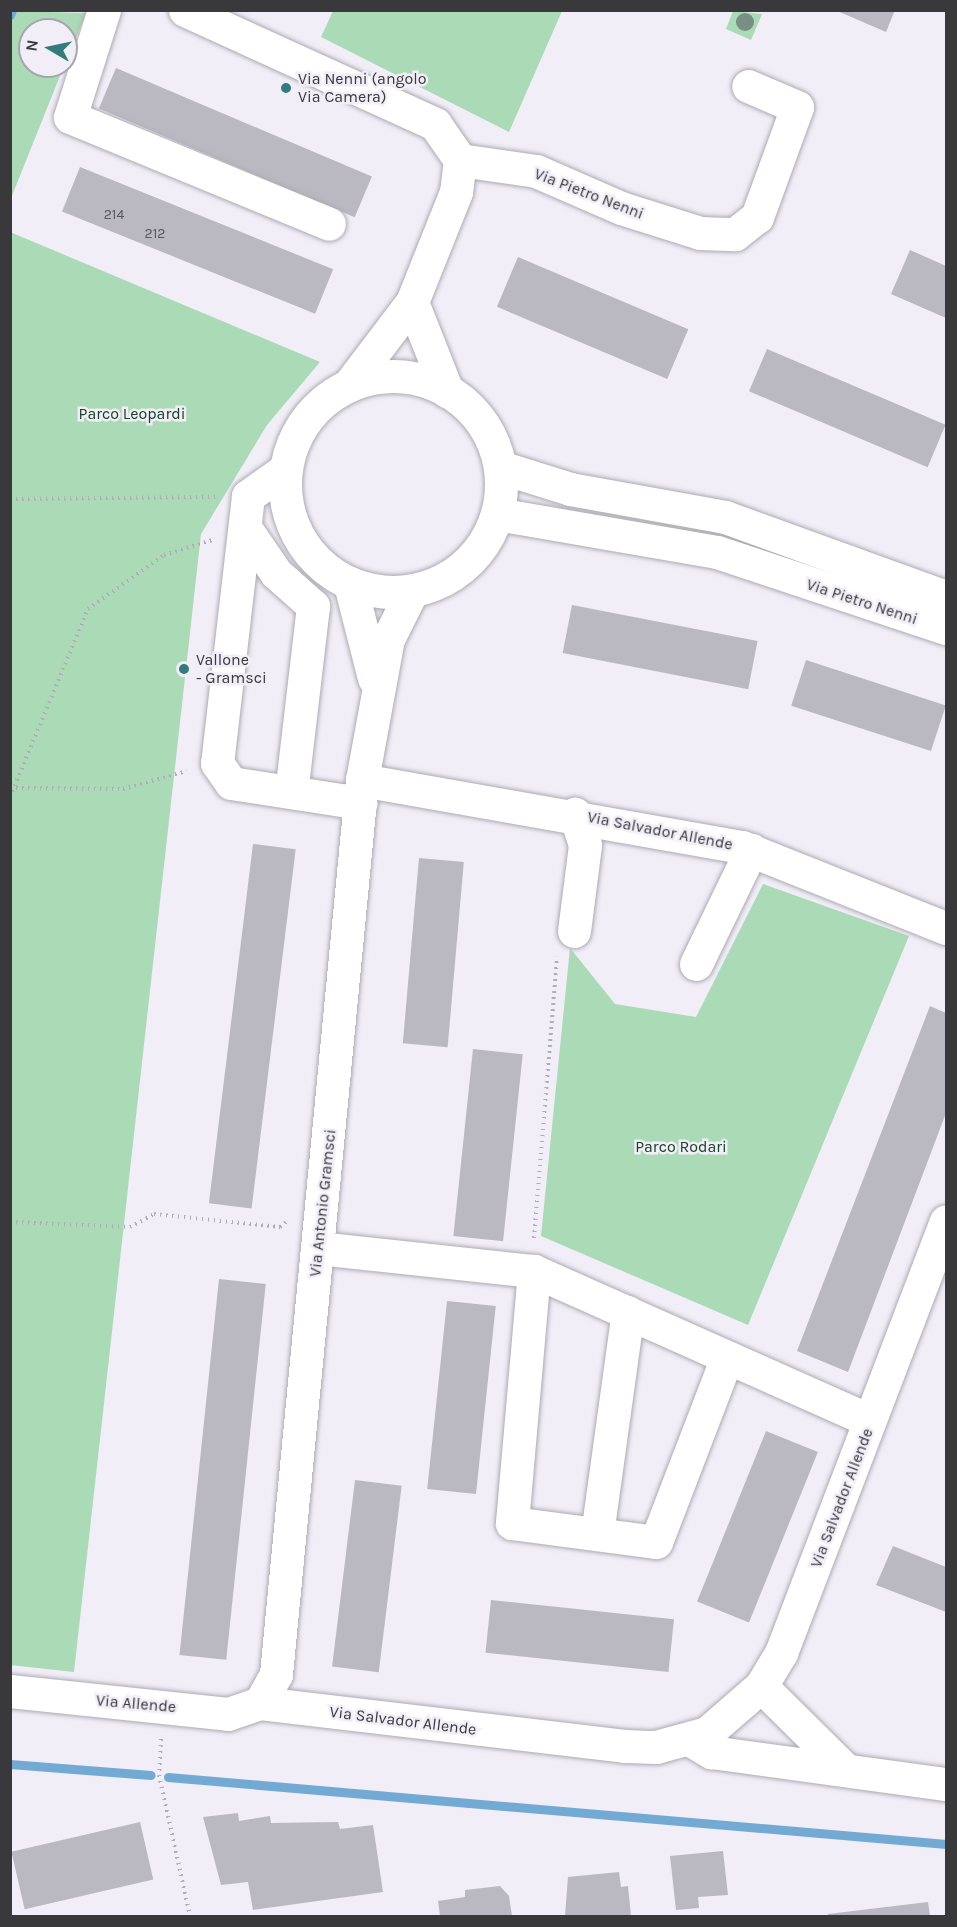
<!DOCTYPE html>
<style>
body{margin:0}
#map{position:relative;width:957px;height:1927px;overflow:hidden;background:#f1eef7;font-family:Karla,sans-serif}
div>[style]{position:absolute}
[style*='--x']{left:calc(var(--x)*1px);top:calc(var(--y)*1px);width:calc(var(--w)*1px);rotate:calc(var(--a)*1deg)}
.green>*{inset:0;background:#aadab6}
.stream>*{height:9px;margin:-4.5px;padding:0 4.5px;transform-origin:4.5px;border-radius:4.5px;background:#73aad4}
.building>*{inset:0;background:#bab8c0;transform-origin:0 0}
.path>*{height:4px;margin-top:-2px;transform-origin:0;background:repeating-linear-gradient(90deg,#b0aeb5 0 1.5px,transparent 0 6px)}
.roads{filter:drop-shadow(0 0 2px #adaab3) drop-shadow(0 0 2px #adaab3)}
.minor>*{height:33px;margin:-16.5px;padding:0 16.5px;transform-origin:16.5px;border-radius:16.5px;background:#fff}
.minor>.ring{margin:-16.5px;padding:0;box-sizing:content-box;background:none;border:33px solid #fff;border-radius:50%}
.trees>*{width:18px;height:18px;margin:-9px;border-radius:50%;background:#798f84}
.dots>*{width:16px;height:16px;translate:-50% -50%;box-sizing:border-box;border:3px solid #f1eef7;border-radius:50%}
span{translate:-50% -50%;white-space:nowrap;text-align:center;line-height:1.15;-webkit-text-stroke:5px #f1eef7;paint-order:stroke}
.number-label{font-size:14px;color:#59585c}
.number-label span{-webkit-text-stroke-width:0}
.poi-label{font-size:16px;color:#39383b}
.left{translate:0 -50%;text-align:left}
.street-label{font-size:16px;color:#39383b}
.park-label{font-size:16px;color:#164125}
.frame{position:absolute;inset:0;border:12px solid #39383b;pointer-events:none}
.north{position:absolute;left:18px;top:18px;width:60px;height:60px;box-sizing:border-box;background:#f1eef7;border:2px solid #a7a5ac;border-radius:50%;rotate:279deg;font-size:16px;font-weight:700;line-height:24px;text-align:center;color:#39383b}
.north::after{content:'';display:block;margin:auto;width:21px;height:27px;background:#337c7e;clip-path:polygon(50% 0,100% 100%,50% 72%,0 100%)}
</style>
<div id="map">
<div class="green">
<i style="clip-path:polygon(11px 11px,86px 13px,66px 62px,66px 30px,30px 30px,30px 66px,64px 66px,11px 198px)"></i>
<i style="clip-path:polygon(333px 11px,333px 10px,562px 11px,509px 132px,321px 37px)"></i>
<i style="clip-path:polygon(733px 11px,762px 14px,751px 40px,726px 29px)"></i>
<i style="clip-path:polygon(10px 232px,320px 362px,267px 425px,201px 534px,74px 1672px,10px 1665px)"></i>
<i style="clip-path:polygon(763px 884px,909px 936px,748px 1325px,541px 1236px,570px 948px,615px 1004px,696px 1017px)"></i>
</div>
<div class="stream">
<i style="--x:10;--y:15;--w:5;--a:-68"></i>
<i style="--x:10;--y:1764;--w:141;--a:4.5"></i>
<i style="--x:168;--y:1777;--w:781;--a:4.92"></i>
</div>
<div class="building">
<i style="clip-path:polygon(835px 10px,895px 10px,886px 32px)"></i>
<i style="left:116px;top:68px;width:278px;height:44px;rotate:23deg"></i>
<i style="left:80px;top:167px;width:273px;height:48px;rotate:22deg"></i>
<i style="clip-path:polygon(910px 250px,946px 266px,946px 318px,891px 294px)"></i>
<i style="left:518px;top:257px;width:185px;height:54px;rotate:23deg"></i>
<i style="left:767px;top:349px;width:194px;height:46px;rotate:23deg"></i>
<i style="left:572px;top:605px;width:189px;height:49px;rotate:11deg"></i>
<i style="left:806px;top:660px;width:147px;height:48px;rotate:18deg"></i>
<i style="left:253px;top:844px;width:43px;height:362px;rotate:7deg"></i>
<i style="left:419px;top:858px;width:45px;height:186px;rotate:5deg"></i>
<i style="clip-path:polygon(930px 1006px,946px 1013px,946px 1113px,848px 1372px,797px 1351px)"></i>
<i style="left:473px;top:1049px;width:50px;height:188px;rotate:6deg"></i>
<i style="left:219px;top:1279px;width:47px;height:378px;rotate:6deg"></i>
<i style="left:447px;top:1301px;width:49px;height:189px;rotate:6deg"></i>
<i style="left:766px;top:1431px;width:56px;height:184px;rotate:22deg"></i>
<i style="left:355px;top:1480px;width:47px;height:188px;rotate:7deg"></i>
<i style="clip-path:polygon(893px 1546px,946px 1567px,946px 1612px,876px 1585px)"></i>
<i style="left:491px;top:1600px;width:184px;height:53px;rotate:6deg"></i>
<i style="clip-path:polygon(238px 1813px,239px 1821px,270px 1816px,271px 1823px,338px 1822px,340px 1829px,373px 1825px,383px 1892px,253px 1910px,248px 1882px,221px 1885px,203px 1817px)"></i>
<i style="left:140px;top:1822px;width:59px;height:132px;rotate:77deg"></i>
<i style="clip-path:polygon(723px 1851px,728px 1895px,698px 1897px,699px 1908px,676px 1910px,670px 1856px)"></i>
<i style="clip-path:polygon(619px 1872px,621px 1887px,628px 1886px,631px 1916px,565px 1916px,568px 1877px)"></i>
<i style="clip-path:polygon(500px 1886px,509px 1896px,512px 1916px,440px 1916px,438px 1901px,465px 1897px,465px 1890px)"></i>
<i style="clip-path:polygon(928px 1902px,930px 1916px,828px 1916px,828px 1914px)"></i>
</div>
<div class="path">
<i style="--x:10;--y:499;--w:207;--a:-0.6"></i>
<i style="--x:10;--y:788;--w:113;--a:0.5"></i>
<i style="--x:123;--y:789;--w:66;--a:-15.7"></i>
<i style="--x:10;--y:797;--w:204;--a:-67.5"></i>
<i style="--x:88;--y:609;--w:93;--a:-35.4"></i>
<i style="--x:164;--y:555;--w:50;--a:-17.4"></i>
<i style="--x:10;--y:1222;--w:120;--a:2.4"></i>
<i style="--x:130;--y:1227;--w:27;--a:-28"></i>
<i style="--x:154;--y:1214;--w:127;--a:5.9"></i>
<i style="--x:280;--y:1227;--w:11;--a:-41"></i>
<i style="--x:534;--y:1238;--w:282;--a:-85.3"></i>
<i style="--x:161;--y:1739;--w:36;--a:93"></i>
<i style="--x:159;--y:1775;--w:144;--a:77.6"></i>
</div>
<div class="roads">
<div class="minor">
<i style="--x:104;--y:10;--w:112;--a:107.6"></i>
<i style="--x:70;--y:117;--w:280;--a:22.4"></i>
<i style="--x:185;--y:10;--w:275;--a:24.5"></i>
<i style="--x:435;--y:124;--w:44;--a:55.2"></i>
<i style="--x:460;--y:160;--w:32;--a:97"></i>
<i style="--x:456;--y:192;--w:118;--a:111.8"></i>
<i style="--x:412;--y:302;--w:104;--a:127.2"></i>
<i style="--x:460;--y:160;--w:77;--a:8.2"></i>
<i style="--x:536;--y:171;--w:93;--a:23.5"></i>
<i style="--x:621;--y:208;--w:83;--a:17.6"></i>
<i style="--x:700;--y:233;--w:35;--a:2"></i>
<i style="--x:735;--y:234;--w:28;--a:-38"></i>
<i style="--x:757;--y:217;--w:117;--a:-70"></i>
<i style="--x:797;--y:107;--w:53;--a:-156.8"></i>
<i style="--x:412;--y:302;--w:96;--a:68.5"></i>
<i class="ring" style="left:285px;top:376px;width:183px;height:183px"></i>
<i style="--x:500;--y:467;--w:73;--a:17.4"></i>
<i style="--x:570;--y:489;--w:158;--a:10.2"></i>
<i style="--x:725;--y:517;--w:235;--a:19.9"></i>
<i style="--x:286;--y:469;--w:47;--a:144.6"></i>
<i style="--x:248;--y:496;--w:269;--a:96.6"></i>
<i style="--x:217;--y:763;--w:24;--a:55"></i>
<i style="--x:231;--y:783;--w:131;--a:8.8"></i>
<i style="--x:497;--y:514;--w:223;--a:9.8"></i>
<i style="--x:717;--y:552;--w:241;--a:18.4"></i>
<i style="--x:246;--y:529;--w:53;--a:55.7"></i>
<i style="--x:276;--y:573;--w:50;--a:41.7"></i>
<i style="--x:313;--y:606;--w:187;--a:96.7"></i>
<i style="--x:350;--y:584;--w:97;--a:75.7"></i>
<i style="--x:362;--y:780;--w:386;--a:10"></i>
<i style="--x:742;--y:847;--w:219;--a:21.7"></i>
<i style="--x:574;--y:931;--w:87;--a:-82.7"></i>
<i style="--x:585;--y:845;--w:33;--a:-108"></i>
<i style="--x:696;--y:964;--w:127;--a:-64.2"></i>
<i style="--x:318;--y:1248;--w:217;--a:6.1"></i>
<i style="--x:534;--y:1271;--w:355;--a:24"></i>
<i style="--x:534;--y:1271;--w:253;--a:95"></i>
<i style="--x:512;--y:1523;--w:145;--a:7.5"></i>
<i style="--x:656;--y:1542;--w:198;--a:-69"></i>
<i style="--x:597;--y:1534;--w:224;--a:-82.1"></i>
<i style="--x:761;--y:1686;--w:117;--a:44.7"></i>
<i style="--x:10;--y:1691;--w:219;--a:6"></i>
<i style="--x:228;--y:1714;--w:34;--a:-19"></i>
<i style="--x:260;--y:1703;--w:367;--a:6.7"></i>
<i style="--x:624;--y:1746;--w:32;--a:2"></i>
<i style="--x:656;--y:1747;--w:53;--a:-15.4"></i>
<i style="--x:707;--y:1733;--w:72;--a:-41"></i>
<i style="--x:761;--y:1686;--w:39;--a:-59"></i>
<i style="--x:781;--y:1653;--w:462;--a:-69.1"></i>
<i style="--x:260;--y:1703;--w:33;--a:-61"></i>
<i style="--x:276;--y:1674;--w:898;--a:-84.51"></i>
<i style="--x:362;--y:780;--w:143;--a:-79.6"></i>
<i style="--x:388;--y:639;--w:54;--a:-63.4"></i>
<i style="--x:689;--y:1739;--w:26;--a:31"></i>
<i style="--x:711;--y:1752;--w:237;--a:7.8"></i>
</div>
</div>
<div class="trees">
<i style="left:745px;top:22px"></i>
</div>
<div class="dots">
<i style="left:286px;top:88px;background:#337c7e"></i>
<i style="left:184px;top:669px;background:#337c7e"></i>
</div>
<div class="number-label">
<span style="left:114px;top:215px">214</span>
<span style="left:155px;top:234px">212</span>
</div>
<div class="poi-label">
<span class="left" style="left:298px;top:88px">Via Nenni (angolo<br>Via Camera)</span>
<span class="left" style="left:196px;top:669px">Vallone<br>- Gramsci</span>
</div>
<div class="street-label">
<span style="left:589px;top:194px;rotate:21deg">Via Pietro Nenni</span>
<span style="left:862px;top:602px;rotate:18deg">Via Pietro Nenni</span>
<span style="left:660px;top:831px;rotate:11deg">Via Salvador Allende</span>
<span style="left:323px;top:1203px;rotate:-84deg">Via Antonio Gramsci</span>
<span style="left:842px;top:1498px;rotate:-69deg">Via Salvador Allende</span>
<span style="left:136px;top:1704px;rotate:5deg">Via Allende</span>
<span style="left:403px;top:1721px;rotate:7deg">Via Salvador Allende</span>
</div>
<div class="park-label">
<span style="left:132px;top:414px">Parco Leopardi</span>
<span style="left:681px;top:1147px">Parco Rodari</span>
</div>
<div class="frame"></div>
<div class="north">N</div>
</div>
